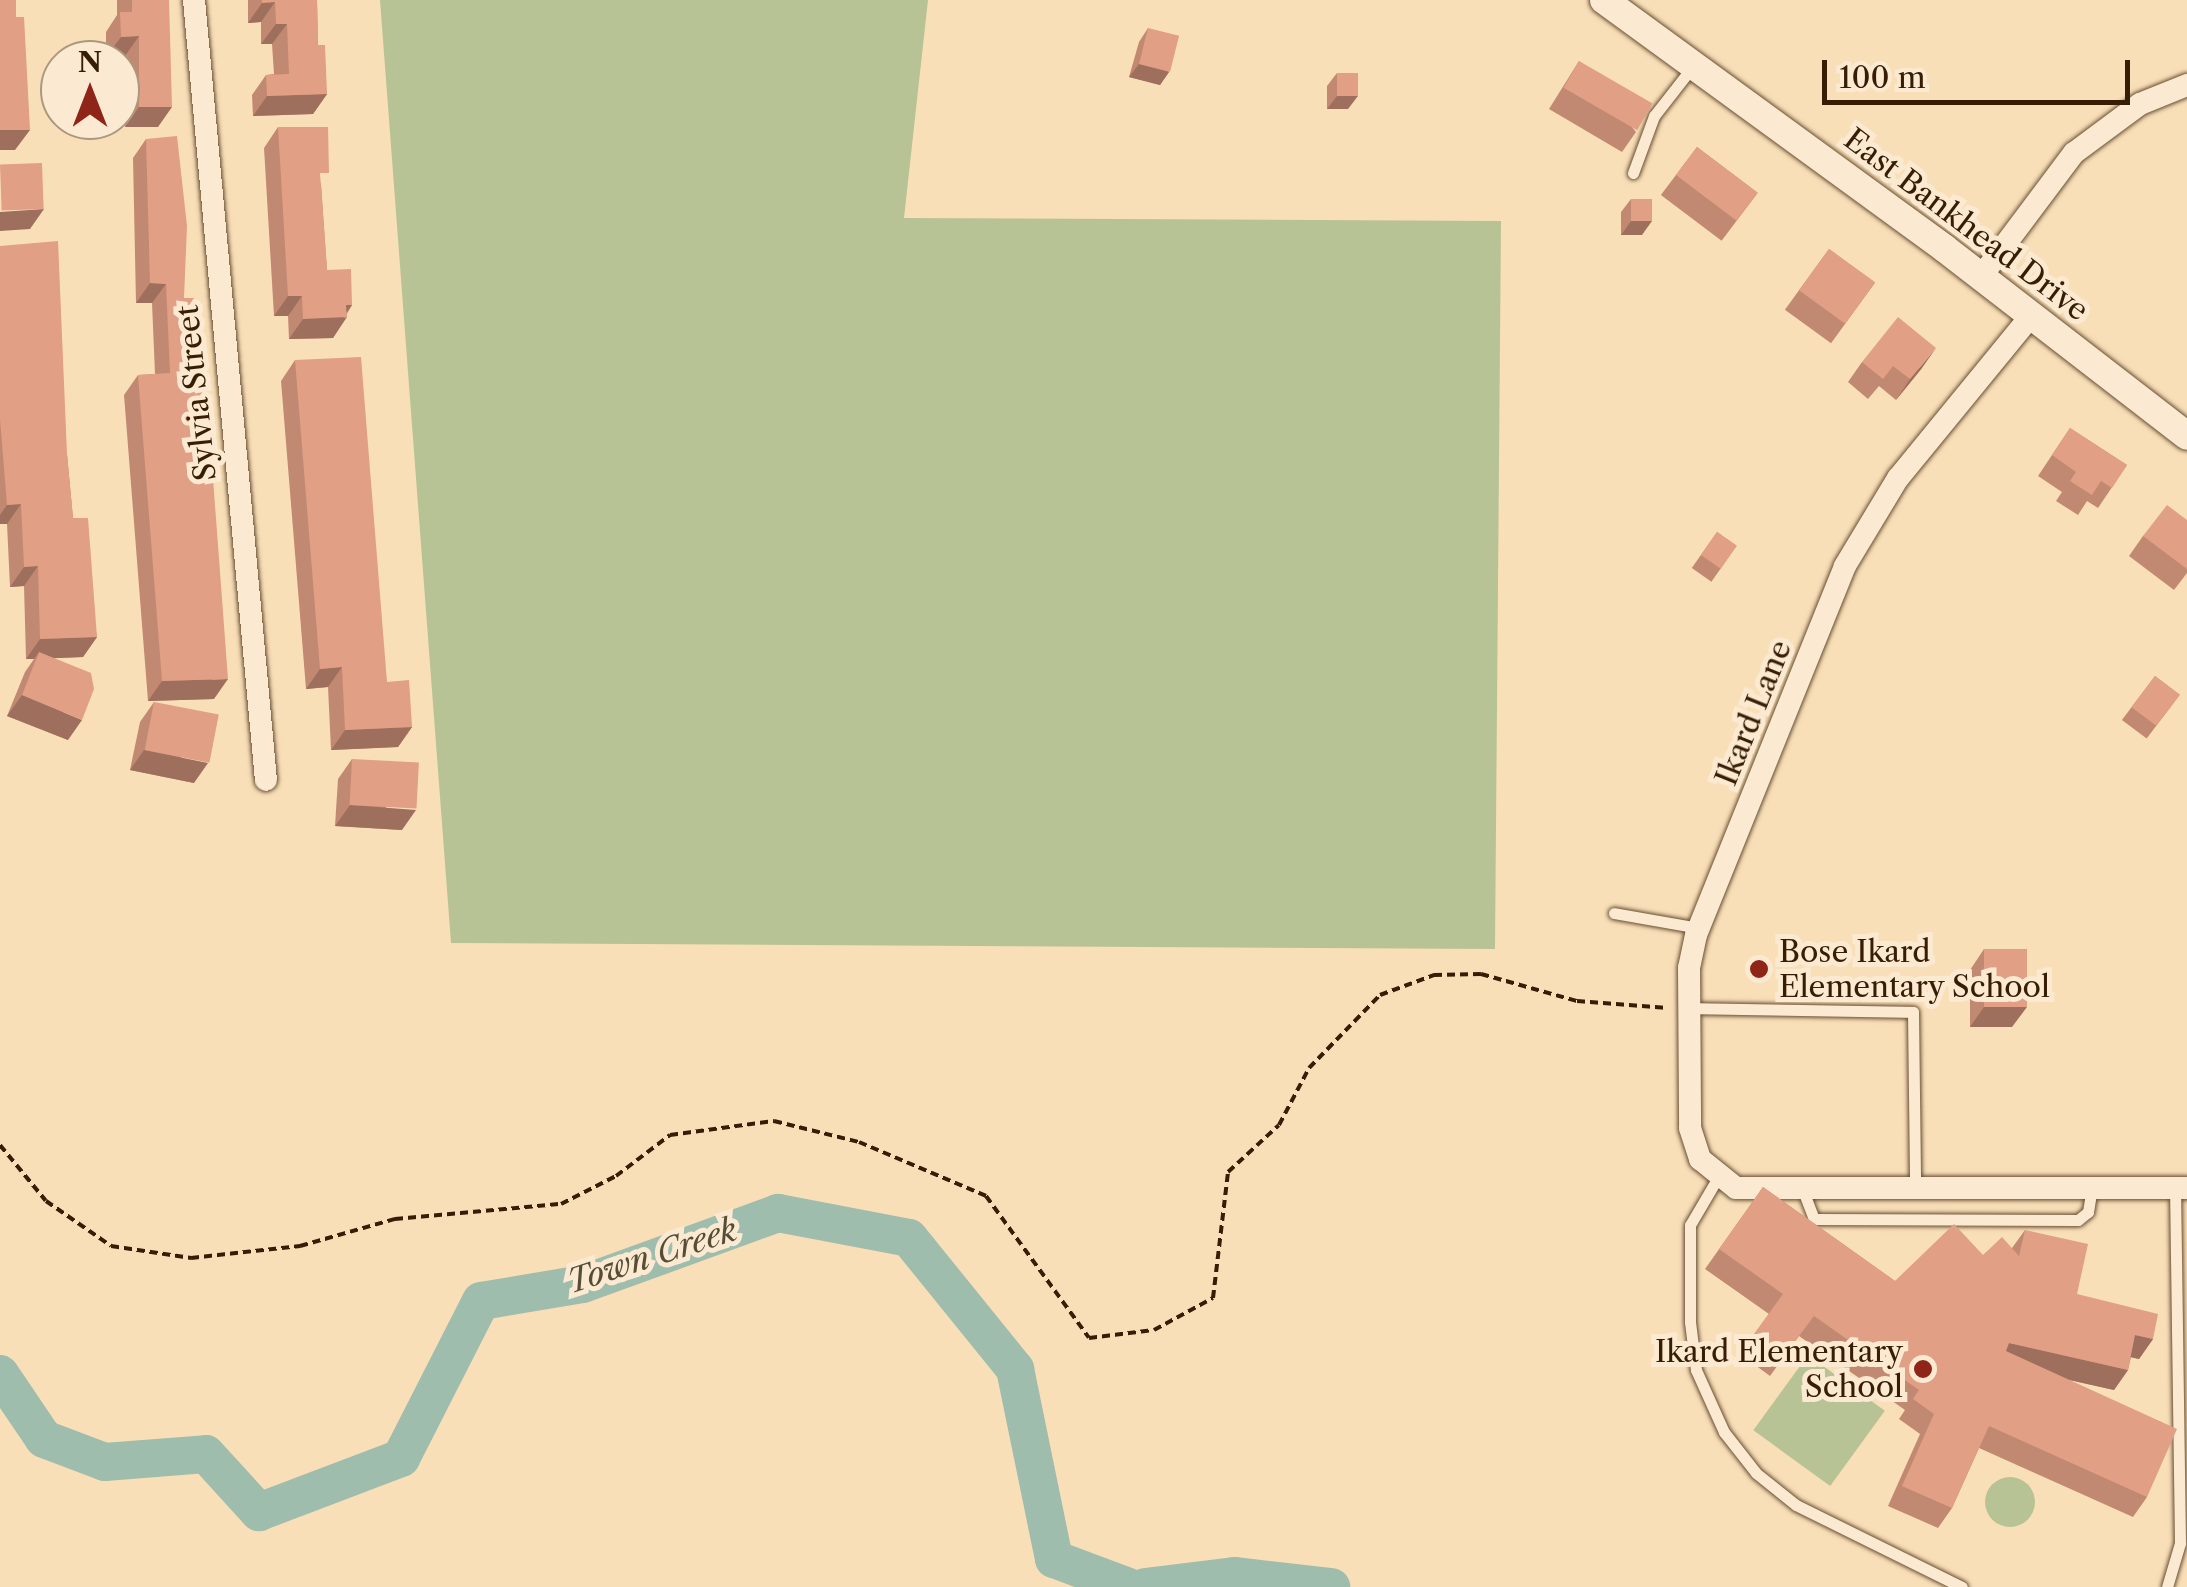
<!DOCTYPE html>
<style>
body{margin:0}
#map{position:relative;width:2187px;height:1587px;overflow:hidden;background:#f9dfb8;font-family:"Libre Caslon Text",serif}
div>[style]{position:absolute}
[style*='--x']{left:calc(var(--x)*1px);top:calc(var(--y)*1px);width:calc(var(--w)*1px);rotate:calc(var(--a)*1deg)}
.green>*{inset:0;background:#b7c394;transform-origin:0 0}
.round{border-radius:50%}
.river>*{height:38px;margin:-19px;padding:0 19px;transform-origin:19px;border-radius:19px;background:#9ebdad}
.path>*{height:4px;margin-top:-2px;transform-origin:0;background:repeating-linear-gradient(90deg,#361d04 0 8px,transparent 0 13px)}
.roads{filter:drop-shadow(0 0 2px #674e31) drop-shadow(0 0 2px #674e31)}
.service>*{height:11px;margin:-5.5px;padding:0 5.5px;transform-origin:5.5px;border-radius:5.5px;background:#fbead1}
.minor>*{height:22px;margin:-11px;padding:0 11px;transform-origin:11px;border-radius:11px;background:#fbead1}
.tertiary>*{height:28px;margin:-14px;padding:0 14px;transform-origin:14px;border-radius:14px;background:#fbead1}
.wall>*{inset:0;background:#c28972;transform-origin:0 0}
.shaded-wall>*{inset:0;background:#9e6f5d}
.building>*{inset:0;background:#e19f85;transform-origin:0 0}
.dots>*{width:28px;height:28px;translate:-50% -50%;box-sizing:border-box;border:5px solid #fbead1;border-radius:50%}
span{translate:-50% -50%;white-space:nowrap;text-align:center;line-height:1.15;-webkit-text-stroke:10px #fbead1;paint-order:stroke}
.street-label{font-size:30px;color:#361d04}
.poi-label{font-size:30px;color:#361d04}
.left{translate:0 -50%;text-align:left}
.right{translate:-100% -50%;text-align:right}
.water-label{font-size:32px;color:#554d37;font-style:italic}
.north{position:absolute;left:40px;top:40px;width:100px;height:100px;box-sizing:border-box;background:#fbead1;border:2px solid #ac987f;border-radius:50%;rotate:0deg;font-size:28px;font-weight:700;line-height:40px;text-align:center;color:#361d04}
.north::after{content:'';display:block;margin:auto;width:35px;height:45px;background:#8f2418;clip-path:polygon(50% 0,100% 100%,50% 72%,0 100%)}
.scale{position:absolute;left:1822px;top:60px;width:308px;height:45px;box-sizing:border-box;border:5px solid #361d04;border-top:0;padding-left:12px;font-size:30px;line-height:35px;white-space:nowrap;color:#361d04;-webkit-text-stroke:8px #fbead1;paint-order:stroke}
</style>
<div id="map">
<div class="green">
<i style="clip-path:polygon(380px 0,928px 0,904px 218px,1501px 221px,1495px 949px,451px 943px)"></i>
<i style="left:1808px;top:1355px;width:95px;height:93px;rotate:36deg"></i>
<i class="round" style="left:1985px;top:1477px;width:50px;height:50px"></i>
</div>
<div class="river">
<i style="--x:0;--y:1374;--w:78;--a:55.9"></i>
<i style="--x:44;--y:1439;--w:65;--a:20.7"></i>
<i style="--x:105;--y:1462;--w:101;--a:-4.5"></i>
<i style="--x:206;--y:1454;--w:79;--a:47.6"></i>
<i style="--x:259;--y:1512;--w:152;--a:-20.8"></i>
<i style="--x:401;--y:1458;--w:176;--a:-63"></i>
<i style="--x:481;--y:1301;--w:103;--a:-9.5"></i>
<i style="--x:583;--y:1284;--w:208;--a:-20"></i>
<i style="--x:778;--y:1213;--w:133;--a:10.8"></i>
<i style="--x:909;--y:1238;--w:169;--a:51"></i>
<i style="--x:1015;--y:1369;--w:194;--a:78.4"></i>
<i style="--x:1054;--y:1559;--w:80;--a:20.5"></i>
<i style="--x:1145;--y:1587;--w:90;--a:-7"></i>
<i style="--x:1234;--y:1576;--w:98;--a:6.5"></i>
</div>
<div class="path">
<i style="--x:0;--y:1145;--w:72;--a:50.6"></i>
<i style="--x:46;--y:1201;--w:79;--a:34.7"></i>
<i style="--x:111;--y:1246;--w:81;--a:8.5"></i>
<i style="--x:191;--y:1258;--w:110;--a:-6.3"></i>
<i style="--x:300;--y:1246;--w:99;--a:-15.9"></i>
<i style="--x:395;--y:1219;--w:167;--a:-5.2"></i>
<i style="--x:561;--y:1204;--w:62;--a:-27"></i>
<i style="--x:616;--y:1176;--w:68;--a:-37.2"></i>
<i style="--x:670;--y:1135;--w:105;--a:-7.7"></i>
<i style="--x:774;--y:1121;--w:88;--a:13.9"></i>
<i style="--x:859;--y:1142;--w:138;--a:23"></i>
<i style="--x:986;--y:1196;--w:175;--a:54"></i>
<i style="--x:1089;--y:1338;--w:65;--a:-7"></i>
<i style="--x:1154;--y:1330;--w:67;--a:-28.5"></i>
<i style="--x:1213;--y:1298;--w:127;--a:-83.2"></i>
<i style="--x:1228;--y:1172;--w:69;--a:-42.7"></i>
<i style="--x:1279;--y:1125;--w:64;--a:-62.2"></i>
<i style="--x:1309;--y:1068;--w:102;--a:-45.8"></i>
<i style="--x:1380;--y:995;--w:58;--a:-20.3"></i>
<i style="--x:1434;--y:975;--w:47;--a:-1.2"></i>
<i style="--x:1481;--y:974;--w:100;--a:15.7"></i>
<i style="--x:1577;--y:1001;--w:91;--a:4.4"></i>
</div>
<div class="roads">
<div class="service">
<i style="--x:1633;--y:173;--w:61;--a:-69.8"></i>
<i style="--x:1654;--y:116;--w:63;--a:-52"></i>
<i style="--x:1614;--y:913;--w:86;--a:10"></i>
<i style="--x:1689;--y:1008;--w:224;--a:1"></i>
<i style="--x:1913;--y:1012;--w:176;--a:89.3"></i>
<i style="--x:1717;--y:1179;--w:53;--a:120.4"></i>
<i style="--x:1690;--y:1225;--w:97;--a:90"></i>
<i style="--x:1690;--y:1322;--w:48;--a:82.9"></i>
<i style="--x:1696;--y:1370;--w:68;--a:65.7"></i>
<i style="--x:1724;--y:1432;--w:52;--a:52"></i>
<i style="--x:1756;--y:1473;--w:51;--a:38.7"></i>
<i style="--x:1796;--y:1505;--w:185;--a:26.3"></i>
<i style="--x:1802;--y:1188;--w:33;--a:69"></i>
<i style="--x:1814;--y:1219;--w:264;--a:0.2"></i>
<i style="--x:2078;--y:1220;--w:13;--a:-39"></i>
<i style="--x:2088;--y:1212;--w:24;--a:-81"></i>
<i style="--x:2167;--y:1587;--w:46;--a:-73.5"></i>
<i style="--x:2180;--y:1543;--w:355;--a:-90.8"></i>
</div>
<div class="minor">
<i style="--x:194;--y:0;--w:783;--a:84.73"></i>
<i style="--x:1980;--y:278;--w:156;--a:-53.1"></i>
<i style="--x:2074;--y:153;--w:82;--a:-36.6"></i>
<i style="--x:2140;--y:104;--w:51;--a:-22"></i>
<i style="--x:2030;--y:317;--w:208;--a:129.3"></i>
<i style="--x:1898;--y:478;--w:103;--a:121.1"></i>
<i style="--x:1845;--y:566;--w:398;--a:112"></i>
<i style="--x:1696;--y:935;--w:34;--a:102"></i>
<i style="--x:1689;--y:968;--w:160;--a:89.6"></i>
<i style="--x:1690;--y:1128;--w:33;--a:72"></i>
<i style="--x:1700;--y:1159;--w:46;--a:38.9"></i>
<i style="--x:1736;--y:1188;--w:451;--a:0"></i>
</div>
<div class="tertiary">
<i style="--x:1604;--y:0;--w:421;--a:36.1"></i>
<i style="--x:1944;--y:248;--w:307;--a:37.7"></i>
</div>
</div>
<div class="wall">
<i style="clip-path:polygon(117px 0,169px 0,158px 127px,125px 127px,125px 56px,106px 57px,106px 32px,117px 15px)"></i>
<i style="clip-path:polygon(248px 0,317px 0,318px 45px,327px 94px,313px 114px,253px 116px,252px 95px,266px 75px,274px 74px,272px 44px,261px 44px,261px 22px,248px 23px)"></i>
<i style="clip-path:polygon(1148px 28px,1169px 72px,1160px 85px,1129px 77px,1139px 42px)"></i>
<i style="clip-path:polygon(1579px 61px,1636px 132px,1622px 152px,1549px 109px)"></i>
<i style="clip-path:polygon(1337px 73px,1348px 109px,1327px 109px,1327px 86px)"></i>
<i style="clip-path:polygon(278px 127px,321px 184px,327px 270px,352px 305px,333px 338px,289px 339px,288px 316px,274px 316px,264px 148px)"></i>
<i style="clip-path:polygon(146px 139px,184px 298px,214px 699px,148px 701px,124px 395px,138px 375px,155px 374px,152px 303px,136px 303px,133px 158px)"></i>
<i style="left:1697px;top:147px;width:76px;height:60px;rotate:37deg"></i>
<i style="clip-path:polygon(1631px 199px,1642px 235px,1621px 235px,1621px 212px)"></i>
<i style="clip-path:polygon(0 246px,67px 454px,73px 518px,97px 637px,83px 657px,54px 658px,68px 740px,7px 716px,25px 672px,34px 659px,26px 659px,24px 586px,10px 587px,7px 524px,0 524px)"></i>
<i style="left:1829px;top:249px;width:57px;height:75px;rotate:36deg"></i>
<i style="clip-path:polygon(295px 360px,387px 682px,412px 727px,398px 747px,331px 750px,328px 687px,306px 689px,281px 381px)"></i>
<i style="clip-path:polygon(1862px 362px,1922px 368px,1896px 400px,1879px 386px,1868px 399px,1848px 382px)"></i>
<i style="clip-path:polygon(2070px 428px,2127px 465px,2098px 508px,2087px 501px,2078px 515px,2056px 501px,2062px 492px,2038px 476px)"></i>
<i style="clip-path:polygon(2187px 520px,2187px 573px,2174px 590px,2129px 556px,2143px 536px)"></i>
<i style="left:1717px;top:532px;width:24px;height:44px;rotate:35deg"></i>
<i style="left:2155px;top:676px;width:31px;height:55px;rotate:37deg"></i>
<i style="clip-path:polygon(154px 702px,194px 783px,130px 770px,140px 722px)"></i>
<i style="clip-path:polygon(352px 759px,402px 830px,335px 826px,338px 779px)"></i>
<i style="clip-path:polygon(1984px 949px,2012px 1027px,1970px 1027px,1970px 970px)"></i>
<i style="clip-path:polygon(1763px 1187px,1895px 1281px,1983px 1255px,2012px 1248px,2025px 1230px,2077px 1294px,2153px 1339px,2139px 1359px,2131px 1357px,2128px 1370px,2114px 1390px,2069px 1380px,2147px 1497px,2133px 1517px,1979px 1448px,1952px 1508px,1938px 1528px,1888px 1506px,1920px 1434px,1899px 1419px,1905px 1410px,1799px 1336px,1770px 1376px,1740px 1354px,1769px 1314px,1705px 1269px)"></i>
</div>
<div class="shaded-wall">
<i style="clip-path:polygon(275px 2px,261px 22px,248px 23px,262px 3px)"></i>
<i style="clip-path:polygon(276px 24px,287px 24px,272px 44px,261px 44px)"></i>
<i style="clip-path:polygon(139px 36px,125px 56px,106px 57px,121px 37px)"></i>
<i style="clip-path:polygon(1139px 64px,1169px 72px,1160px 85px,1129px 77px)"></i>
<i style="clip-path:polygon(327px 94px,313px 114px,253px 116px,267px 96px)"></i>
<i style="clip-path:polygon(1337px 96px,1358px 96px,1348px 109px,1327px 109px)"></i>
<i style="clip-path:polygon(139px 107px,172px 107px,158px 127px,125px 127px)"></i>
<i style="clip-path:polygon(0 130px,30px 130px,15px 150px,0 150px)"></i>
<i style="clip-path:polygon(44px 209px,30px 229px,0 231px,0 212px)"></i>
<i style="clip-path:polygon(1631px 221px,1652px 221px,1642px 235px,1621px 235px)"></i>
<i style="clip-path:polygon(150px 283px,166px 284px,152px 303px,136px 303px)"></i>
<i style="clip-path:polygon(288px 296px,302px 296px,288px 316px,274px 316px)"></i>
<i style="clip-path:polygon(346px 305px,352px 305px,343px 318px,347px 317px,333px 338px,289px 339px,303px 319px)"></i>
<i style="clip-path:polygon(1936px 348px,1922px 368px,1896px 400px,1910px 379px)"></i>
<i style="clip-path:polygon(21px 504px,7px 524px,0 524px,0 515px,7px 505px)"></i>
<i style="clip-path:polygon(38px 566px,24px 586px,10px 587px,24px 567px)"></i>
<i style="clip-path:polygon(97px 637px,83px 657px,36px 659px,39px 652px,34px 659px,26px 659px,40px 639px)"></i>
<i style="clip-path:polygon(342px 667px,328px 687px,306px 689px,320px 669px)"></i>
<i style="clip-path:polygon(228px 679px,214px 699px,148px 701px,162px 681px)"></i>
<i style="clip-path:polygon(22px 695px,82px 720px,68px 740px,7px 716px)"></i>
<i style="clip-path:polygon(412px 727px,398px 747px,331px 750px,345px 730px)"></i>
<i style="clip-path:polygon(144px 750px,208px 763px,194px 783px,130px 770px)"></i>
<i style="clip-path:polygon(350px 805px,416px 810px,402px 830px,335px 826px)"></i>
<i style="clip-path:polygon(1984px 1007px,2027px 1007px,2012px 1027px,1970px 1027px)"></i>
<i style="clip-path:polygon(2135px 1335px,2153px 1339px,2139px 1359px,2121px 1355px)"></i>
<i style="clip-path:polygon(2009px 1343px,2128px 1370px,2114px 1390px,1995px 1363px)"></i>
</div>
<div class="building">
<i style="clip-path:polygon(0 0,16px 0,16px 17px,24px 17px,30px 130px,0 130px)"></i>
<i style="clip-path:polygon(132px 0,169px 0,172px 107px,139px 107px,139px 36px,121px 37px,120px 12px,132px 12px)"></i>
<i style="clip-path:polygon(262px 0,317px 0,318px 45px,325px 45px,327px 94px,267px 96px,266px 75px,289px 74px,287px 24px,276px 24px,275px 2px,262px 3px)"></i>
<i style="left:1148px;top:28px;width:32px;height:37px;rotate:14deg"></i>
<i style="left:1579px;top:61px;width:85px;height:31px;rotate:30deg"></i>
<i style="left:1337px;top:73px;width:21px;height:23px"></i>
<i style="clip-path:polygon(278px 127px,328px 127px,329px 173px,320px 173px,327px 270px,351px 269px,352px 305px,346px 305px,347px 317px,303px 319px,302px 296px,288px 296px)"></i>
<i style="clip-path:polygon(177px 136px,187px 226px,184px 298px,195px 298px,198px 372px,205px 371px,228px 679px,162px 681px,138px 375px,170px 373px,166px 284px,150px 283px,146px 139px)"></i>
<i style="left:1697px;top:147px;width:76px;height:35px;rotate:37deg"></i>
<i style="left:42px;top:163px;width:46px;height:42px;rotate:88deg"></i>
<i style="left:1631px;top:199px;width:21px;height:22px"></i>
<i style="clip-path:polygon(58px 241px,67px 454px,73px 518px,88px 518px,97px 637px,40px 639px,38px 566px,24px 567px,21px 504px,7px 505px,0 419px,0 246px)"></i>
<i style="left:1829px;top:249px;width:57px;height:51px;rotate:36deg"></i>
<i style="clip-path:polygon(1898px 317px,1936px 348px,1910px 379px,1893px 366px,1883px 379px,1862px 362px)"></i>
<i style="clip-path:polygon(361px 357px,387px 682px,409px 680px,412px 727px,345px 730px,342px 667px,320px 669px,295px 360px)"></i>
<i style="clip-path:polygon(2070px 428px,2127px 465px,2112px 488px,2101px 481px,2092px 495px,2070px 481px,2076px 472px,2052px 455px)"></i>
<i style="clip-path:polygon(2167px 505px,2187px 520px,2187px 569px,2143px 536px)"></i>
<i style="left:1717px;top:532px;width:24px;height:28px;rotate:35deg"></i>
<i style="clip-path:polygon(39px 652px,91px 673px,94px 689px,82px 720px,22px 695px)"></i>
<i style="left:2155px;top:676px;width:31px;height:39px;rotate:37deg"></i>
<i style="left:154px;top:702px;width:66px;height:49px;rotate:11deg"></i>
<i style="left:352px;top:759px;width:67px;height:46px;rotate:3deg"></i>
<i style="left:1984px;top:949px;width:43px;height:58px"></i>
<i style="clip-path:polygon(1763px 1187px,1895px 1281px,1954px 1224px,1983px 1255px,2002px 1237px,2019px 1256px,2025px 1230px,2088px 1244px,2077px 1294px,2158px 1314px,2153px 1339px,2135px 1335px,2128px 1370px,2009px 1343px,2006px 1351px,2177px 1429px,2147px 1497px,1989px 1426px,1952px 1508px,1902px 1486px,1934px 1414px,1913px 1399px,1919px 1390px,1814px 1316px,1784px 1356px,1754px 1334px,1783px 1294px,1719px 1249px)"></i>
</div>
<div class="dots">
<i style="left:1759px;top:969px;background:#8f2418"></i>
<i style="left:1923px;top:1369px;background:#8f2418"></i>
</div>
<div class="street-label">
<span style="left:1966px;top:225px;rotate:37deg">East Bankhead Drive</span>
<span style="left:197px;top:393px;rotate:-96deg">Sylvia Street</span>
<span style="left:1754px;top:713px;rotate:-68deg">Ikard Lane</span>
</div>
<div class="poi-label">
<span class="left" style="left:1779px;top:969px">Bose Ikard<br>Elementary School</span>
<span class="right" style="left:1903px;top:1369px">Ikard Elementary<br>School</span>
</div>
<div class="water-label">
<span style="left:652px;top:1256px;rotate:-18deg">Town Creek</span>
</div>
<div class="north">N</div>
<div class="scale">100 m</div>
</div>
